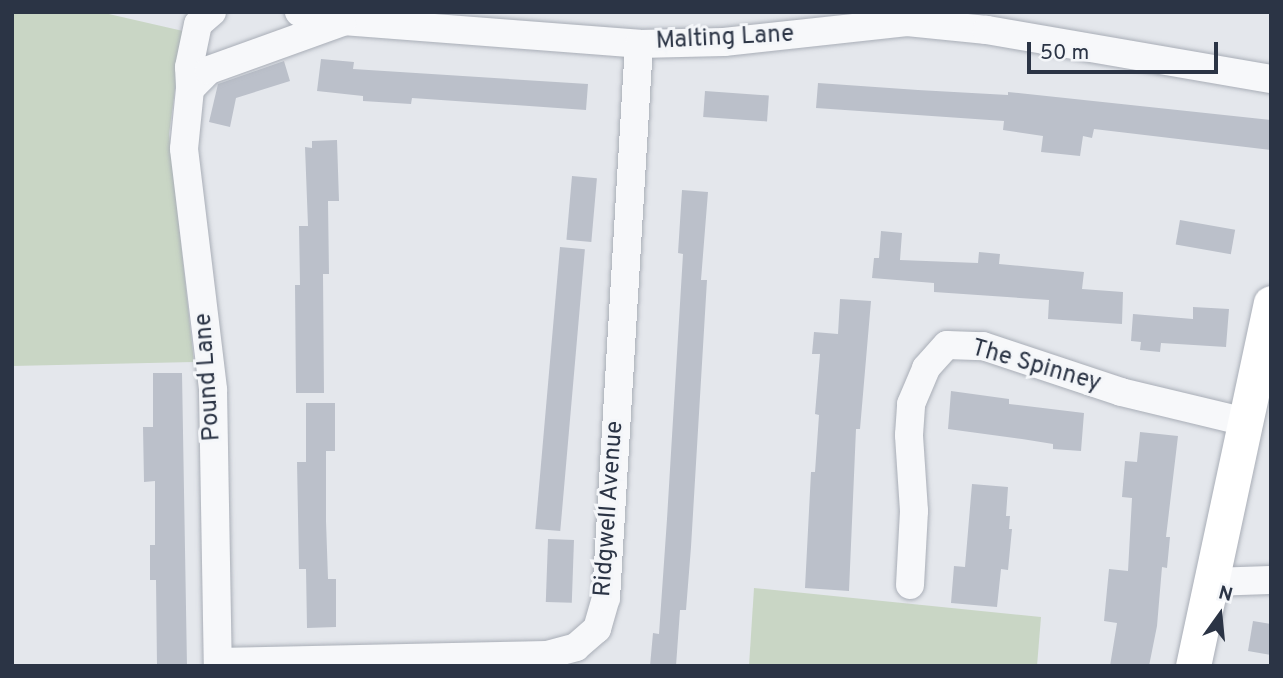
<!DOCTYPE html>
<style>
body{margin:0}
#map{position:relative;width:1283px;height:678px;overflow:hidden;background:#e4e7ec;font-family:Overpass,sans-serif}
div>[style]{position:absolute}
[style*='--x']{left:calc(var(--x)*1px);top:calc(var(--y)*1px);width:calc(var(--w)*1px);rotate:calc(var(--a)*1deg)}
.green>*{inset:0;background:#c9d6c5}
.building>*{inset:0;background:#bbc0ca;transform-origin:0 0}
.roads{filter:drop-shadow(0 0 2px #a9aeb7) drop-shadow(0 0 2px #a9aeb7)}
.minor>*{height:28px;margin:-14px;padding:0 14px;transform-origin:14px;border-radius:14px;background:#f7f8fa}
.major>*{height:35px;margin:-17.5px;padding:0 17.5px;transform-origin:17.5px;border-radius:17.5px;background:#fff}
span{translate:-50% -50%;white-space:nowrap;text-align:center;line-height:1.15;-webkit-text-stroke:6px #f4f6f9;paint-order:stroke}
.street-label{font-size:24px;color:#2b3445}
.frame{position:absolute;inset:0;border:14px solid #2b3445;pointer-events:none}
.north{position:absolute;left:1185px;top:580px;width:70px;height:70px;-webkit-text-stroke:5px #f4f6f9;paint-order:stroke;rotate:15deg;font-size:19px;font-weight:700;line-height:28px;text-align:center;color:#2b3445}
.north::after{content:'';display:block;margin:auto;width:24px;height:32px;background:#2b3445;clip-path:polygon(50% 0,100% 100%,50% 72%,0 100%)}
.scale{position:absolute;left:1027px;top:42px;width:191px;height:32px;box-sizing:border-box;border:4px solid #2b3445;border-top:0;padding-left:9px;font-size:21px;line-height:24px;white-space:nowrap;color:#2b3445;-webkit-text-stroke:5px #f4f6f9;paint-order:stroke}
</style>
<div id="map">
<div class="green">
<i style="clip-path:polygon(12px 12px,100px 12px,183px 31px,169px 134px,194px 362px,12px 366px)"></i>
<i style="clip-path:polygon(754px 588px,1041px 617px,1037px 666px,749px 666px)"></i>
</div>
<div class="building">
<i style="clip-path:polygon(321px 59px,354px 62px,353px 69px,588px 84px,586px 110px,412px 98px,411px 104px,363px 101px,363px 96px,317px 91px)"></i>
<i style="clip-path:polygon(284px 61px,290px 81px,236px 98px,230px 127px,209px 122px,218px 84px)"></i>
<i style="clip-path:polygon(818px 83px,918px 90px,1008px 95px,1008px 92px,1271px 120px,1271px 150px,1094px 129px,1092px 138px,1083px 136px,1080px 156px,1041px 152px,1043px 136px,1003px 130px,1004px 121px,816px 108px)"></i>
<i style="left:705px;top:91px;width:64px;height:26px;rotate:4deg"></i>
<i style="clip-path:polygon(337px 140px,339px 201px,328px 201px,329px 274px,323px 274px,324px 393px,296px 393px,295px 285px,300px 285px,299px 226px,308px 226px,305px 147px,312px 148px,312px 141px)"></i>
<i style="left:572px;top:176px;width:25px;height:64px;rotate:5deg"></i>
<i style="clip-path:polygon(682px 190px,708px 192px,701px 280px,707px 280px,691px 547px,686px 610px,680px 610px,676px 666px,650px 666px,653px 633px,659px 634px,667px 519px,683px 254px,678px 253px)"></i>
<i style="left:1180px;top:220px;width:56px;height:25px;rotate:10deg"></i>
<i style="clip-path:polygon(881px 231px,902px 233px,900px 260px,978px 263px,979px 252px,1000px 254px,999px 264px,1084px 272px,1082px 289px,1123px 292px,1122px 324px,1048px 319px,1049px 300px,934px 292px,934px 283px,872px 278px,874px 258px,879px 258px)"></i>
<i style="left:560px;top:247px;width:25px;height:283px;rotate:5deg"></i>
<i style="clip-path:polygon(840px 299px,871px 301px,860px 429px,856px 429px,849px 591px,805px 588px,811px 472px,815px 472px,819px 415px,815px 414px,820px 354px,812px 354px,814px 332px,838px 334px)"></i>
<i style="clip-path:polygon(1193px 307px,1229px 309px,1226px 347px,1161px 343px,1160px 352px,1140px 350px,1141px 342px,1131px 341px,1133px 314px,1193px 319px)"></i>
<i style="clip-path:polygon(153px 373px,182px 373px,187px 666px,157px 666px,156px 580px,150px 580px,150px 545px,155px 545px,155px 481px,144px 482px,143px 427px,153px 427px)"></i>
<i style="clip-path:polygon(951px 391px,1009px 399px,1009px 404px,1084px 413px,1081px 451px,1053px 449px,1053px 444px,1022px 439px,948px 429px)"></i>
<i style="clip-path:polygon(306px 403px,335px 403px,335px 451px,326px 451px,326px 521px,328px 579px,336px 579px,336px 627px,307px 628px,306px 569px,299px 569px,297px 462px,306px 462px)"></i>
<i style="clip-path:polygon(1140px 432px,1178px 436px,1166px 537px,1170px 537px,1167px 568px,1162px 567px,1157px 626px,1149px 666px,1110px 666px,1117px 623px,1104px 621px,1109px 569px,1128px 571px,1132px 498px,1122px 497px,1125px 461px,1137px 462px)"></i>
<i style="clip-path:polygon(972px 484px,1008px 487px,1006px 516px,1010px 516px,1009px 529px,1012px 529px,1008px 570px,1001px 569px,997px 607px,951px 603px,954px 566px,965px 567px)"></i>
<i style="left:548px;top:539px;width:26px;height:63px;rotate:2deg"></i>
<i style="clip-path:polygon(1253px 621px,1271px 624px,1271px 655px,1248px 651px)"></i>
</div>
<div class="roads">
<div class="minor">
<i style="--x:212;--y:12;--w:18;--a:139"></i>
<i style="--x:198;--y:24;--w:44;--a:101.8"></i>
<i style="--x:189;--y:67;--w:22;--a:87"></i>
<i style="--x:190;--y:89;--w:60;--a:95.7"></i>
<i style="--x:184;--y:149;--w:243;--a:83.1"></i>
<i style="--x:213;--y:390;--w:276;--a:89"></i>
<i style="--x:299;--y:12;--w:45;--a:11.6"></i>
<i style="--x:343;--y:21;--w:297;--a:4.4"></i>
<i style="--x:639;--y:44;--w:85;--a:-1.3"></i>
<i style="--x:724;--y:42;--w:184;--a:-6.2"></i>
<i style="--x:907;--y:22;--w:80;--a:5.7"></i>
<i style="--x:987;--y:30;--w:288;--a:9.8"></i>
<i style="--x:190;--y:89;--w:27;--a:-45"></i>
<i style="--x:209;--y:70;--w:141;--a:-19.8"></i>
<i style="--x:1210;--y:582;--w:61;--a:-1.9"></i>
<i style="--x:910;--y:585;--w:74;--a:-86.9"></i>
<i style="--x:914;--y:511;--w:76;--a:-93.8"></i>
<i style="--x:909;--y:435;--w:31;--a:-86"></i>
<i style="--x:911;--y:404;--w:39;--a:-67"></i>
<i style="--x:926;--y:368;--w:31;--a:-48"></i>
<i style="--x:947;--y:345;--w:36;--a:2"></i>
<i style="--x:983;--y:346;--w:145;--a:18.4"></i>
<i style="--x:1121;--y:392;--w:129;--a:13.5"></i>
<i style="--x:218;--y:662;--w:329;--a:-1.2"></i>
<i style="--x:547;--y:655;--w:30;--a:-15"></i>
<i style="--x:576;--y:647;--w:28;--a:-41"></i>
<i style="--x:597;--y:629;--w:32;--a:-74"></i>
<i style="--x:606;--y:598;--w:555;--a:-86.59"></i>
</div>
<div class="major">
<i style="--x:1193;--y:666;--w:371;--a:-77.9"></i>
</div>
</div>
<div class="street-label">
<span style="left:725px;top:39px;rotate:-3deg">Malting Lane</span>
<span style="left:1036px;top:367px;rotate:16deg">The Spinney</span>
<span style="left:209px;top:377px;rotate:-94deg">Pound Lane</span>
<span style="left:610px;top:509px;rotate:-86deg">Ridgwell Avenue</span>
</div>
<div class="frame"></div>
<div class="north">N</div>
<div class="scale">50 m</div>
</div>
